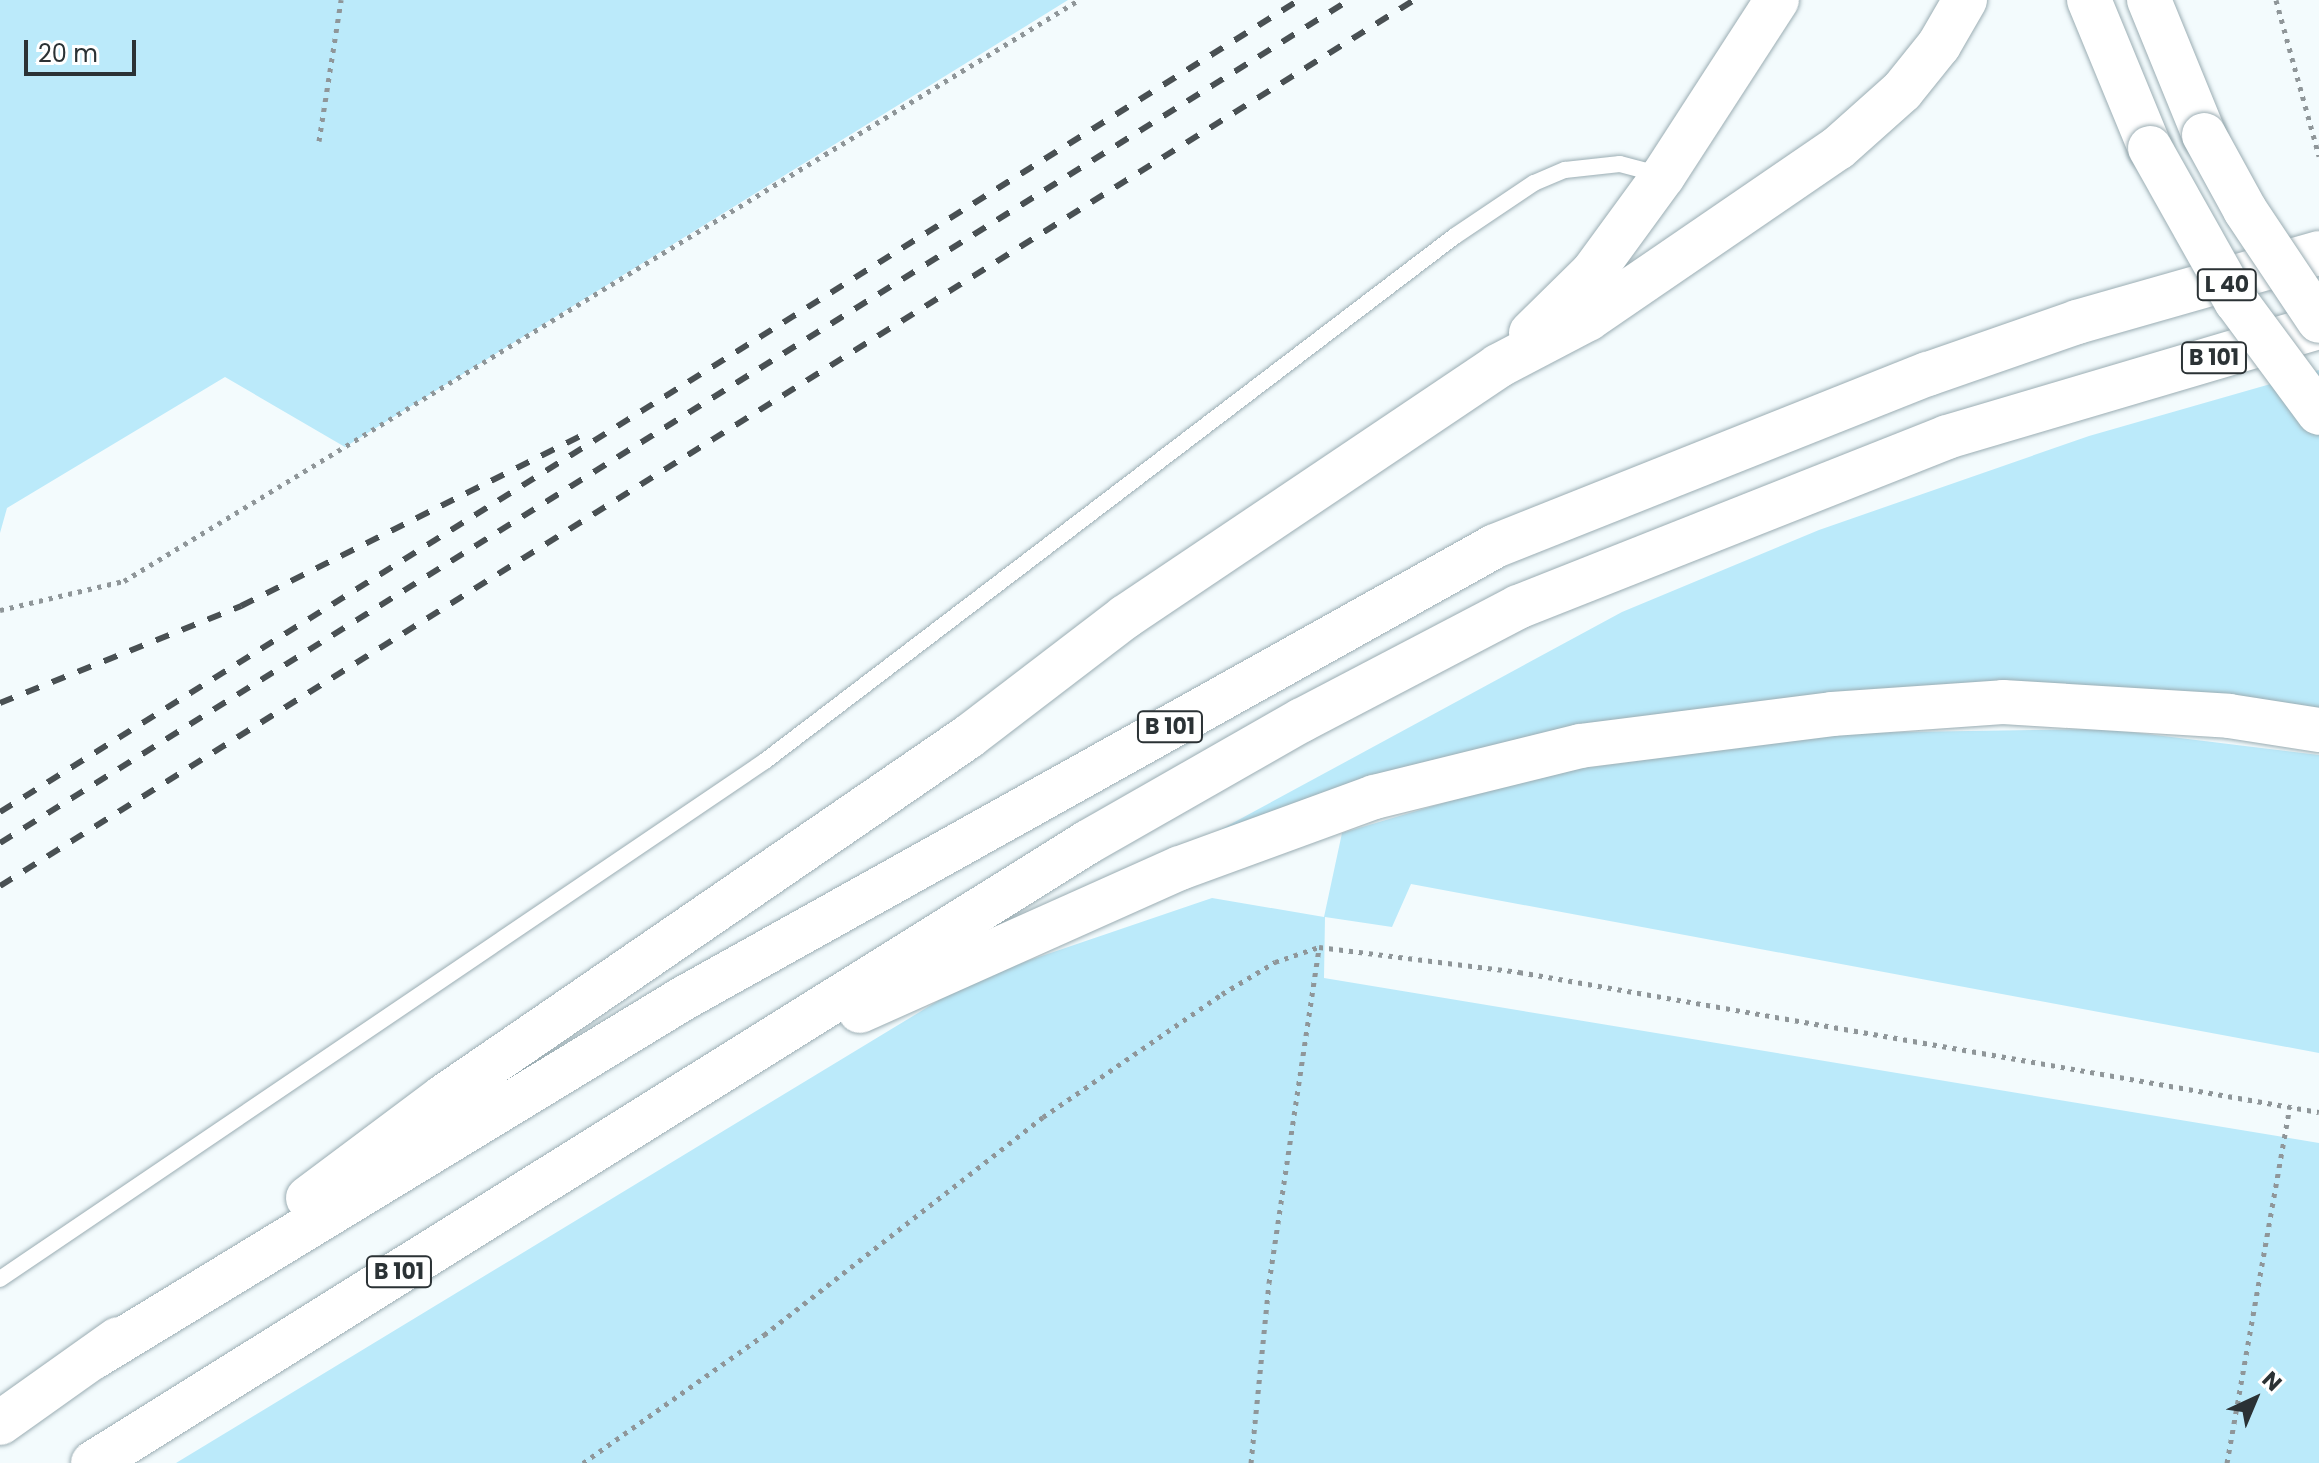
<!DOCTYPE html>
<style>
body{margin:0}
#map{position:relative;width:2319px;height:1463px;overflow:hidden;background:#f3fbfd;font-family:Poppins,sans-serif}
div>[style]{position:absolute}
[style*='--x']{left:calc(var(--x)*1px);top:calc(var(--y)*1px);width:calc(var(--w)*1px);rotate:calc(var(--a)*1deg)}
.green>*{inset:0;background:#bbeafa}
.path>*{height:5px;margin-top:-2.5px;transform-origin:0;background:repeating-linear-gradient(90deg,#8f9699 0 4px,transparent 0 10px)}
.roads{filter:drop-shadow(0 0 2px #9badb3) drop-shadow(0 0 2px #9badb3)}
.lane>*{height:16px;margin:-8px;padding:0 8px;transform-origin:8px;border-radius:8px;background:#fff}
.secondary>*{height:44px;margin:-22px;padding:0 22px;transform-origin:22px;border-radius:22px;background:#fff}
.highway>*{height:44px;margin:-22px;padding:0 22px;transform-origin:22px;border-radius:22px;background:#fff}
.rail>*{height:6px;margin-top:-3px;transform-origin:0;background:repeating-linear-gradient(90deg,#495053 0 14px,transparent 0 28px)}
.bridges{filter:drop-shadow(0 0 2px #9badb3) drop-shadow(0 0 2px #9badb3)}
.highway-bridge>*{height:44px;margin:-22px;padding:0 22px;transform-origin:22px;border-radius:22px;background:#fff}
span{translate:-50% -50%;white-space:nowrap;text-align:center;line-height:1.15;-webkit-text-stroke:6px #fff;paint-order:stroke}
.shield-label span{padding:2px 6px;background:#fff;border:2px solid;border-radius:6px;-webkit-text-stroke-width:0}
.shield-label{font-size:22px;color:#2b3235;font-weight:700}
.north{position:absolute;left:2215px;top:1359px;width:80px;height:80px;-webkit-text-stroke:6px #fff;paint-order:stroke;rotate:44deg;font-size:22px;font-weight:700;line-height:32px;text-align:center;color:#2b3235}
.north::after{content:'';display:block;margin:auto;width:28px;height:36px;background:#2b3235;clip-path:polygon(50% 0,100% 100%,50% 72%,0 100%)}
.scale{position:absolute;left:24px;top:40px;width:112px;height:36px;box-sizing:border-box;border:4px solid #2b3235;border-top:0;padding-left:10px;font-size:24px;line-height:28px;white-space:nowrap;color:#2b3235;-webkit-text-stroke:6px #fff;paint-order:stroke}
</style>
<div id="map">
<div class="green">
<i style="clip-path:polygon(0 0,1068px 0,345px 447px,225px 377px,7px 508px,0 533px)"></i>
<i style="clip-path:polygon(2319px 370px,2319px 714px,1917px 688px,1218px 831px,1622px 612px,1819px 530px,2089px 436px)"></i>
<i style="clip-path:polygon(2106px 729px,2319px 755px,2319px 1053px,1411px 884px,1392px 927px,1325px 917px,1324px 978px,2319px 1143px,2319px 1463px,176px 1463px,974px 979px,1212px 898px,1324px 917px,1342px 833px,1541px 774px,1841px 733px)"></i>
</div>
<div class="path">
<i style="--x:2276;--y:0;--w:162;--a:74.6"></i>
<i style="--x:319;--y:141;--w:143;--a:-81.1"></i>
<i style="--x:0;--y:610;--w:127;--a:-13.2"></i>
<i style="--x:124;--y:581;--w:1118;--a:-31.32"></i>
<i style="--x:583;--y:1463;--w:222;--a:-35.3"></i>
<i style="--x:764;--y:1335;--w:354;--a:-38"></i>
<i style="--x:1043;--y:1117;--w:217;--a:-34.5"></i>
<i style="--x:1222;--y:994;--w:62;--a:-31.1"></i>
<i style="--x:1275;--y:962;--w:46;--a:-18.8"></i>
<i style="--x:1251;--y:1463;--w:181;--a:-84.3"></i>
<i style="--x:1269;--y:1283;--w:340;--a:-81.5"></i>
<i style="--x:1319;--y:947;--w:202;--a:7.1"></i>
<i style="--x:1519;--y:972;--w:812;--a:9.93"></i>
<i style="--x:2227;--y:1463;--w:362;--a:-80"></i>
</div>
<div class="roads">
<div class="lane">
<i style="--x:0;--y:1279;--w:924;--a:-34.1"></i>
<i style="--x:765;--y:761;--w:867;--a:-37.27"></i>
<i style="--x:1455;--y:236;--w:95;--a:-33.9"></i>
<i style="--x:1534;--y:183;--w:34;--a:-23"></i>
<i style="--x:1565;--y:170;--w:55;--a:-6.2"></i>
<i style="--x:1620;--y:164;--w:43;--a:14.7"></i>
</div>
<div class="secondary">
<i style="--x:1663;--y:176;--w:210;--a:-57.1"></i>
</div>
<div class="highway">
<i style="--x:2089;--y:0;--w:160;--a:67.6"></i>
<i style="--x:2149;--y:0;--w:146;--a:67.8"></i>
<i style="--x:1531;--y:333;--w:87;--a:-44.5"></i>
<i style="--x:1593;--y:272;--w:119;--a:-53.9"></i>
<i style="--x:860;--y:1011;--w:350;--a:-24.1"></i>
<i style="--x:1180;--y:868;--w:207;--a:-20.1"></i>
<i style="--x:1374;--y:797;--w:212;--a:-13.9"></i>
<i style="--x:1580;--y:746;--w:254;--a:-7.2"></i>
<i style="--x:1832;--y:714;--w:171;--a:-4"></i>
<i style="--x:2003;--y:702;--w:226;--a:3.5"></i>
<i style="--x:2229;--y:716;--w:91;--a:8.8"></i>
<i style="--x:308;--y:1198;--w:169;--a:-36.8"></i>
<i style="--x:443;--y:1097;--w:637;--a:-34.44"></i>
<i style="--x:968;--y:737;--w:198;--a:-37.4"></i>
<i style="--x:1125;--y:617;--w:450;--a:-33.9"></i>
<i style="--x:1498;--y:366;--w:102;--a:-27.6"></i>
<i style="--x:1588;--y:319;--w:303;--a:-34.4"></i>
<i style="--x:1838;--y:148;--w:86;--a:-41.7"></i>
<i style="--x:1902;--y:91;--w:59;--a:-51.2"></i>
<i style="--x:1939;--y:45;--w:52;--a:-60"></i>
<i style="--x:94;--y:1357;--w:691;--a:-31.32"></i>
<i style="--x:684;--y:998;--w:928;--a:-29.13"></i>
<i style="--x:1495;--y:546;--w:466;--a:-21.7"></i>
<i style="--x:1928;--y:374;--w:158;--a:-19.2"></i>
<i style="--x:2077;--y:322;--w:252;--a:-15.9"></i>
<i style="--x:0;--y:1423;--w:145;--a:-35.4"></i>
<i style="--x:93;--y:1463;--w:1173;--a:-31.97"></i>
<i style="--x:1088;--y:842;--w:246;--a:-29.7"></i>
<i style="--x:1302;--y:720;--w:244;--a:-27.6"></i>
<i style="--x:1518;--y:607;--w:461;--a:-21.6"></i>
<i style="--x:1947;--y:437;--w:388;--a:-16.5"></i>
</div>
</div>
<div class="rail">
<i style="--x:0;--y:703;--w:260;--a:-21.9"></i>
<i style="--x:241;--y:606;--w:380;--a:-26.6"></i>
<i style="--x:0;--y:812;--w:1532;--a:-32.01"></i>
<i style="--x:0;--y:843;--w:1591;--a:-32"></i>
<i style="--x:0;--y:886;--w:1669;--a:-32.07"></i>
</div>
<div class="bridges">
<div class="highway-bridge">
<i style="--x:2204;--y:135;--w:85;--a:61.3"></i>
<i style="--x:2245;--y:210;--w:133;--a:56.3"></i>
<i style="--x:2150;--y:148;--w:176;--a:60.7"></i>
<i style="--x:2236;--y:301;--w:139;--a:53.5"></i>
</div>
</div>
<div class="shield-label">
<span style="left:2227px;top:285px">L 40</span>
<span style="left:2214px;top:358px">B 101</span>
<span style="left:1170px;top:727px">B 101</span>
<span style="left:399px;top:1272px">B 101</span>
</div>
<div class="north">N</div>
<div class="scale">20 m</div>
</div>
